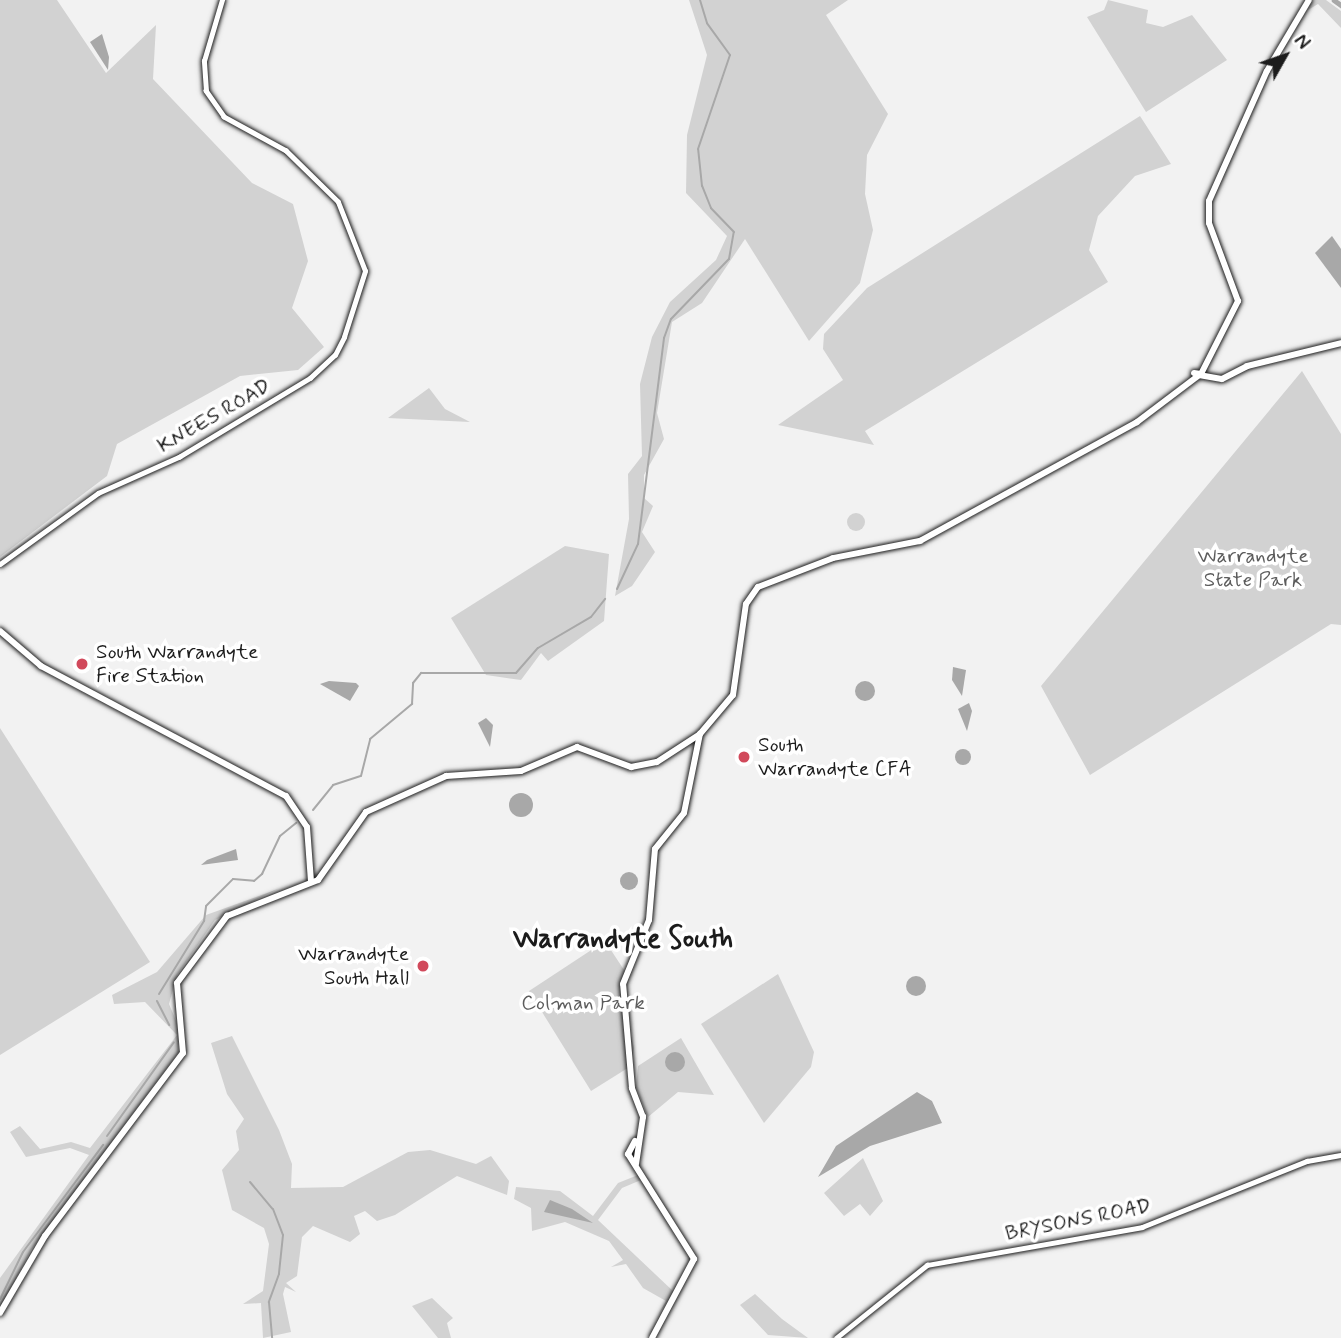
<!DOCTYPE html>
<style>
body{margin:0}
#map{position:relative;width:1341px;height:1338px;overflow:hidden;background:#f2f2f2;font-family:Mynerve,sans-serif}
div>[style]{position:absolute}
[style*='--x']{left:calc(var(--x)*1px);top:calc(var(--y)*1px);width:calc(var(--w)*1px);rotate:calc(var(--a)*1deg)}
.green>*{inset:0;background:#d2d2d2}
.round{border-radius:50%}
.water>*{inset:0;background:#a8a8a8}
.stream>*{height:2px;margin:-1px;padding:0 1px;transform-origin:1px;border-radius:1px;background:#a8a8a8}
.river>*{height:4.5px;margin:-2.25px;padding:0 2.25px;transform-origin:2.25px;border-radius:2.25px;background:#a8a8a8}
.roads{filter:drop-shadow(0 0 2px #1c1c1c) drop-shadow(0 0 2px #1c1c1c)}
.minor>*{height:4.5px;margin:-2.25px;padding:0 2.25px;transform-origin:2.25px;border-radius:2.25px;background:#fff}
.major>*{height:6px;margin:-3px;padding:0 3px;transform-origin:3px;border-radius:3px;background:#fff}
.dots>*{width:19px;height:19px;translate:-50% -50%;box-sizing:border-box;border:4px solid #fff;border-radius:50%}
span{translate:-50% -50%;white-space:nowrap;text-align:center;line-height:1.15;-webkit-text-stroke:7px #fff;paint-order:stroke}
.street-label{font-size:21px;color:#1c1c1c}
.park-label{font-size:21px;color:#5c5c5c}
.poi-label{font-size:21px;color:#1c1c1c}
.left{translate:0 -50%;text-align:left}
.right{translate:-100% -50%;text-align:right}
.district-label{font-size:28px;color:#1c1c1c;font-weight:700}
.north{position:absolute;left:1250px;top:21px;width:70px;height:70px;-webkit-text-stroke:5px #fff;paint-order:stroke;rotate:50deg;font-size:19px;font-weight:700;line-height:28px;text-align:center;color:#1c1c1c}
.north::after{content:'';display:block;margin:auto;width:24px;height:32px;background:#1c1c1c;clip-path:polygon(50% 0,100% 100%,50% 72%,0 100%)}
</style>
<div id="map">
<div class="green">
<i style="clip-path:polygon(0 0,57px 0,106px 73px,156px 25px,153px 79px,252px 183px,293px 204px,308px 261px,292px 308px,324px 347px,298px 370px,240px 376px,117px 444px,107px 476px,0 557px)"></i>
<i style="clip-path:polygon(689px 0,848px 0,826px 15px,888px 114px,867px 155px,865px 194px,873px 230px,860px 283px,809px 341px,745px 239px,702px 303px,672px 322px,657px 413px,664px 439px,644px 475px,644px 498px,653px 506px,642px 532px,655px 552px,632px 586px,615px 596px,629px 519px,628px 474px,642px 456px,640px 384px,652px 337px,670px 302px,716px 260px,727px 236px,686px 193px,687px 135px,707px 55px)"></i>
<i style="clip-path:polygon(1108px 0,1148px 10px,1146px 23px,1163px 27px,1192px 15px,1227px 60px,1146px 112px,1087px 17px,1104px 10px)"></i>
<i style="clip-path:polygon(1311px 0,1326px 0,1341px 11px,1341px 28px,1318px 4px,1308px 10px)"></i>
<i style="clip-path:polygon(1140px 116px,1171px 164px,1135px 176px,1098px 216px,1089px 250px,1108px 282px,865px 431px,874px 445px,778px 425px,843px 380px,823px 349px,824px 334px,867px 288px)"></i>
<i style="clip-path:polygon(1302px 371px,1341px 434px,1341px 625px,1331px 624px,1090px 775px,1041px 686px)"></i>
<i style="clip-path:polygon(429px 388px,445px 409px,470px 422px,388px 418px)"></i>
<i class="round" style="left:847px;top:513px;width:18px;height:18px"></i>
<i style="clip-path:polygon(565px 546px,609px 554px,604px 621px,548px 661px,541px 653px,521px 680px,486px 675px,451px 618px)"></i>
<i style="clip-path:polygon(0 728px,150px 962px,0 1055px)"></i>
<i style="clip-path:polygon(278px 889px,215px 920px,177px 975px,169px 1004px,179px 1028px,178px 1053px,31px 1250px,0 1309px,0 1278px,89px 1155px,70px 1148px,26px 1157px,10px 1132px,20px 1126px,40px 1149px,71px 1142px,90px 1148px,177px 1035px,145px 1002px,114px 1004px,112px 995px,157px 972px,206px 915px)"></i>
<i style="clip-path:polygon(605px 941px,626px 973px,621px 996px,634px 1048px,631px 1066px,591px 1091px,529px 991px)"></i>
<i style="clip-path:polygon(778px 974px,814px 1052px,811px 1067px,764px 1123px,701px 1024px)"></i>
<i style="clip-path:polygon(232px 1036px,279px 1130px,292px 1164px,291px 1188px,343px 1187px,408px 1152px,430px 1150px,476px 1164px,491px 1156px,509px 1181px,507px 1195px,457px 1176px,395px 1215px,377px 1221px,365px 1211px,354px 1216px,360px 1234px,350px 1242px,313px 1226px,302px 1237px,297px 1276px,286px 1283px,296px 1292px,285px 1287px,283px 1294px,291px 1332px,263px 1338px,261px 1303px,243px 1304px,263px 1291px,269px 1244px,264px 1228px,232px 1210px,222px 1170px,239px 1150px,236px 1131px,244px 1119px,227px 1094px,211px 1043px)"></i>
<i style="clip-path:polygon(681px 1038px,714px 1095px,678px 1092px,648px 1117px,636px 1087px,638px 1066px)"></i>
<i style="clip-path:polygon(863px 1158px,883px 1201px,870px 1216px,860px 1204px,844px 1216px,824px 1193px)"></i>
<i style="clip-path:polygon(638px 1175px,641px 1180px,622px 1188px,598px 1220px,674px 1292px,658px 1315px,666px 1301px,643px 1288px,626px 1264px,611px 1267px,623px 1260px,609px 1241px,565px 1222px,532px 1231px,531px 1208px,514px 1199px,516px 1187px,560px 1191px,593px 1216px,618px 1183px)"></i>
<i style="clip-path:polygon(755px 1294px,782px 1319px,808px 1338px,768px 1335px,740px 1305px)"></i>
<i style="clip-path:polygon(432px 1298px,453px 1318px,447px 1323px,451px 1338px,438px 1338px,412px 1306px)"></i>
</div>
<div class="water">
<i style="clip-path:polygon(102px 34px,109px 57px,108px 70px,90px 42px)"></i>
<i style="clip-path:polygon(1332px 236px,1341px 249px,1341px 288px,1315px 253px)"></i>
<i style="clip-path:polygon(953px 667px,966px 670px,962px 696px,952px 680px)"></i>
<i style="clip-path:polygon(329px 681px,356px 683px,359px 686px,350px 701px,320px 684px)"></i>
<i class="round" style="left:855px;top:681px;width:20px;height:20px"></i>
<i style="clip-path:polygon(969px 703px,972px 711px,967px 731px,958px 709px)"></i>
<i style="clip-path:polygon(486px 718px,493px 725px,490px 747px,478px 723px)"></i>
<i class="round" style="left:955px;top:749px;width:16px;height:16px"></i>
<i class="round" style="left:509px;top:793px;width:24px;height:24px"></i>
<i style="clip-path:polygon(236px 849px,238px 860px,201px 865px,207px 860px)"></i>
<i class="round" style="left:620px;top:872px;width:18px;height:18px"></i>
<i class="round" style="left:906px;top:976px;width:20px;height:20px"></i>
<i class="round" style="left:665px;top:1052px;width:20px;height:20px"></i>
<i style="clip-path:polygon(917px 1092px,932px 1101px,942px 1123px,870px 1146px,818px 1177px,836px 1146px)"></i>
<i style="clip-path:polygon(550px 1200px,572px 1209px,593px 1223px,544px 1212px)"></i>
</div>
<div class="stream">
<i style="--x:617;--y:589;--w:50;--a:-65"></i>
<i style="--x:638;--y:544;--w:208;--a:-82.8"></i>
<i style="--x:664;--y:338;--w:20;--a:-70"></i>
<i style="--x:671;--y:319;--w:83;--a:-46"></i>
<i style="--x:729;--y:259;--w:27;--a:-80"></i>
<i style="--x:734;--y:232;--w:33;--a:-134"></i>
<i style="--x:711;--y:208;--w:24;--a:-112"></i>
<i style="--x:702;--y:186;--w:37;--a:-96"></i>
<i style="--x:698;--y:149;--w:99;--a:-71.2"></i>
<i style="--x:730;--y:55;--w:39;--a:-126"></i>
<i style="--x:707;--y:23;--w:24;--a:-107"></i>
<i style="--x:313;--y:810;--w:32;--a:-51"></i>
<i style="--x:333;--y:785;--w:29;--a:-18"></i>
<i style="--x:361;--y:776;--w:38;--a:-76"></i>
<i style="--x:370;--y:739;--w:55;--a:-39.8"></i>
<i style="--x:412;--y:704;--w:21;--a:-87"></i>
<i style="--x:413;--y:683;--w:13;--a:-51"></i>
<i style="--x:421;--y:673;--w:95;--a:0"></i>
<i style="--x:516;--y:673;--w:33;--a:-49"></i>
<i style="--x:538;--y:648;--w:61;--a:-30.3"></i>
<i style="--x:591;--y:617;--w:23;--a:-52"></i>
<i style="--x:159;--y:994;--w:86;--a:-58.3"></i>
<i style="--x:204;--y:921;--w:15;--a:-82"></i>
<i style="--x:206;--y:906;--w:38;--a:-45"></i>
<i style="--x:233;--y:879;--w:21;--a:5"></i>
<i style="--x:254;--y:881;--w:11;--a:-41"></i>
<i style="--x:262;--y:874;--w:42;--a:-64.7"></i>
<i style="--x:280;--y:836;--w:21;--a:-39"></i>
<i style="--x:157;--y:1001;--w:27;--a:63"></i>
<i style="--x:107;--y:1136;--w:115;--a:-54.5"></i>
<i style="--x:250;--y:1182;--w:35;--a:50"></i>
<i style="--x:273;--y:1209;--w:28;--a:69"></i>
<i style="--x:283;--y:1235;--w:39;--a:96"></i>
<i style="--x:279;--y:1274;--w:30;--a:110"></i>
<i style="--x:269;--y:1302;--w:36;--a:85"></i>
<i style="--x:0;--y:1299;--w:52;--a:-63.9"></i>
<i style="--x:23;--y:1252;--w:134;--a:-53.2"></i>
</div>
<div class="river">
<i style="--x:1334;--y:0;--w:9;--a:36"></i>
</div>
<div class="roads">
<div class="minor">
<i style="--x:0;--y:564;--w:121;--a:-35.9"></i>
<i style="--x:98;--y:493;--w:89;--a:-24"></i>
<i style="--x:179;--y:457;--w:153;--a:-31.1"></i>
<i style="--x:310;--y:378;--w:34;--a:-43"></i>
<i style="--x:335;--y:355;--w:20;--a:-63"></i>
<i style="--x:344;--y:337;--w:69;--a:-72.3"></i>
<i style="--x:365;--y:271;--w:74;--a:-111.4"></i>
<i style="--x:338;--y:202;--w:73;--a:-135.6"></i>
<i style="--x:286;--y:151;--w:71;--a:-151.3"></i>
<i style="--x:224;--y:117;--w:32;--a:-125"></i>
<i style="--x:206;--y:91;--w:30;--a:-94"></i>
<i style="--x:204;--y:61;--w:64;--a:-73.6"></i>
<i style="--x:836;--y:1338;--w:117;--a:-38.7"></i>
<i style="--x:927;--y:1265;--w:218;--a:-10"></i>
<i style="--x:1142;--y:1227;--w:178;--a:-21.8"></i>
<i style="--x:1307;--y:1161;--w:35;--a:-10"></i>
</div>
<div class="major">
<i style="--x:1194;--y:373;--w:7;--a:8"></i>
<i style="--x:1201;--y:374;--w:82;--a:-63.1"></i>
<i style="--x:1238;--y:301;--w:83;--a:-110.4"></i>
<i style="--x:1209;--y:223;--w:22;--a:-90"></i>
<i style="--x:1209;--y:201;--w:142;--a:-66"></i>
<i style="--x:1267;--y:71;--w:82;--a:-59.4"></i>
<i style="--x:1199;--y:375;--w:23;--a:10"></i>
<i style="--x:1222;--y:379;--w:28;--a:-27"></i>
<i style="--x:1247;--y:366;--w:97;--a:-13.7"></i>
<i style="--x:0;--y:631;--w:54;--a:40.5"></i>
<i style="--x:41;--y:666;--w:277;--a:28"></i>
<i style="--x:286;--y:796;--w:37;--a:56"></i>
<i style="--x:307;--y:827;--w:55;--a:85.8"></i>
<i style="--x:635;--y:1141;--w:15;--a:118"></i>
<i style="--x:628;--y:1154;--w:124;--a:57.8"></i>
<i style="--x:694;--y:1259;--w:89;--a:118"></i>
<i style="--x:636;--y:1164;--w:48;--a:-81.5"></i>
<i style="--x:643;--y:1117;--w:31;--a:-111"></i>
<i style="--x:632;--y:1088;--w:104;--a:-94.9"></i>
<i style="--x:623;--y:984;--w:69;--a:-67.9"></i>
<i style="--x:649;--y:920;--w:71;--a:-85.2"></i>
<i style="--x:655;--y:849;--w:46;--a:-51.1"></i>
<i style="--x:684;--y:813;--w:81;--a:-78.6"></i>
<i style="--x:0;--y:1313;--w:89;--a:-59.7"></i>
<i style="--x:45;--y:1236;--w:229;--a:-53"></i>
<i style="--x:183;--y:1053;--w:70;--a:-94.9"></i>
<i style="--x:177;--y:983;--w:84;--a:-53.3"></i>
<i style="--x:227;--y:916;--w:98;--a:-21.6"></i>
<i style="--x:318;--y:880;--w:83;--a:-54.8"></i>
<i style="--x:366;--y:812;--w:88;--a:-24.2"></i>
<i style="--x:446;--y:776;--w:75;--a:-3.8"></i>
<i style="--x:521;--y:771;--w:61;--a:-23.2"></i>
<i style="--x:577;--y:747;--w:58;--a:20.3"></i>
<i style="--x:631;--y:767;--w:26;--a:-11"></i>
<i style="--x:657;--y:762;--w:51;--a:-33.1"></i>
<i style="--x:700;--y:734;--w:51;--a:-49.8"></i>
<i style="--x:733;--y:695;--w:92;--a:-81.9"></i>
<i style="--x:746;--y:604;--w:21;--a:-55"></i>
<i style="--x:758;--y:587;--w:80;--a:-21.1"></i>
<i style="--x:833;--y:558;--w:89;--a:-11.1"></i>
<i style="--x:920;--y:541;--w:247;--a:-28.7"></i>
<i style="--x:1137;--y:422;--w:76;--a:-37"></i>
</div>
</div>
<div class="dots">
<i style="left:82px;top:664px;background:#d1495b"></i>
<i style="left:744px;top:757px;background:#d1495b"></i>
<i style="left:423px;top:966px;background:#d1495b"></i>
</div>
<div class="street-label">
<span style="left:214px;top:416px;rotate:-30deg">KNEES ROAD</span>
<span style="left:1078px;top:1220px;rotate:-11deg">BRYSONS ROAD</span>
</div>
<div class="park-label">
<span style="left:1253px;top:568px">Warrandyte<br>State Park</span>
<span style="left:583px;top:1003px">Colman Park</span>
</div>
<div class="poi-label">
<span class="left" style="left:96px;top:664px">South Warrandyte<br>Fire Station</span>
<span class="left" style="left:758px;top:757px">South<br>Warrandyte CFA</span>
<span class="right" style="left:409px;top:966px">Warrandyte<br>South Hall</span>
</div>
<div class="district-label">
<span style="left:623px;top:940px">Warrandyte South</span>
</div>
<div class="north">N</div>
</div>
